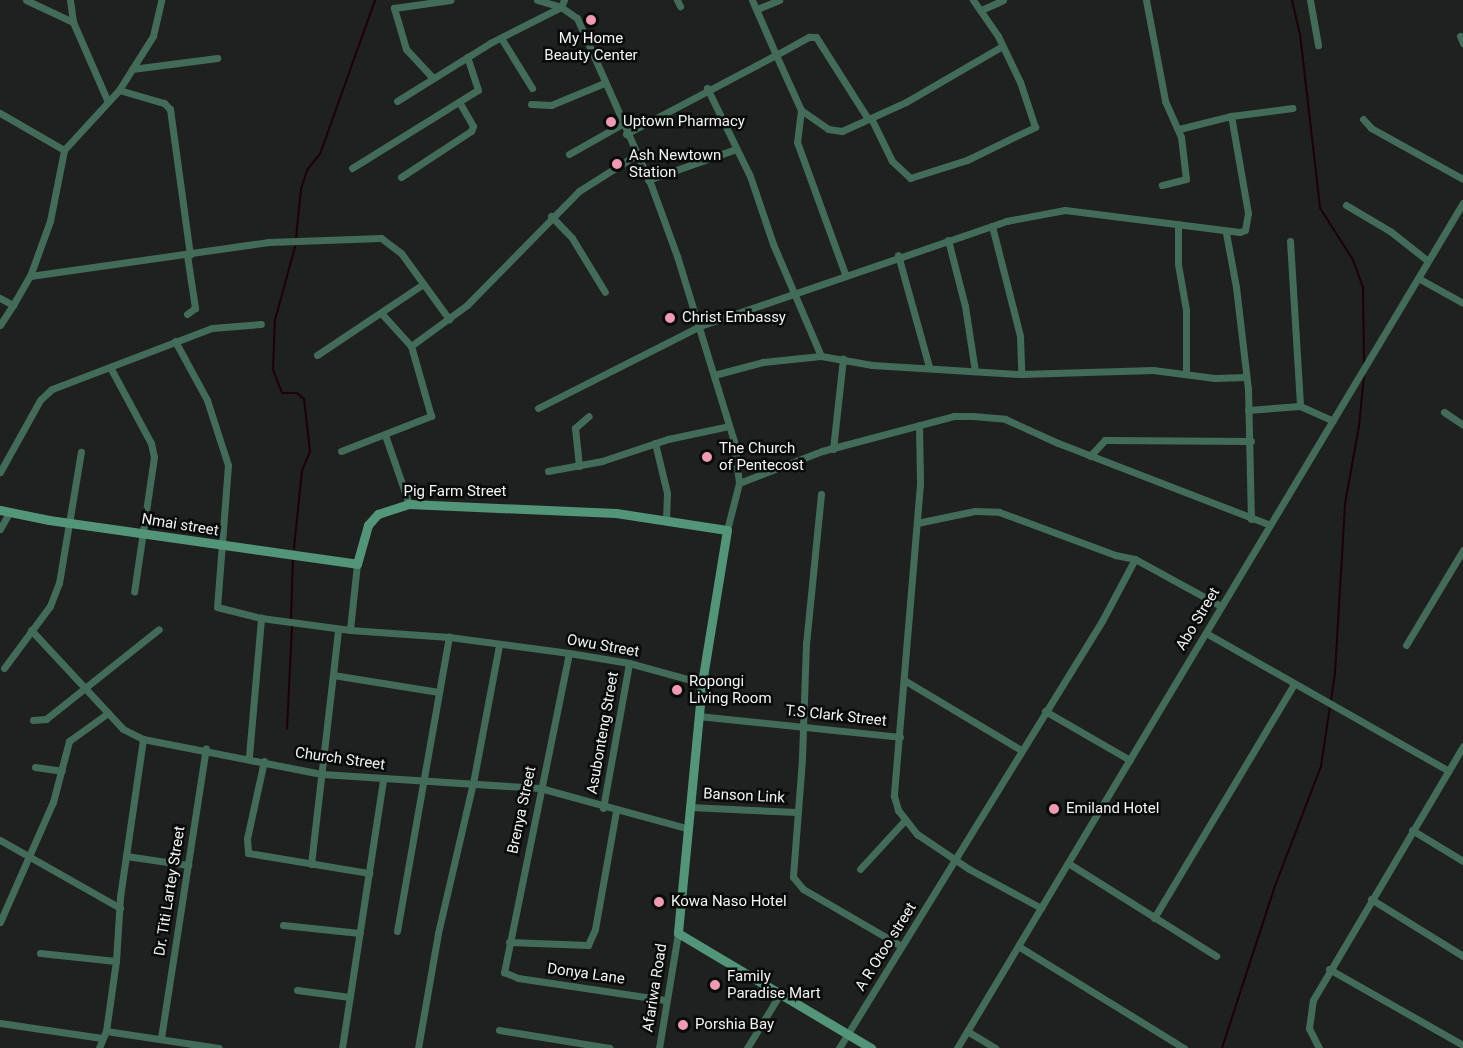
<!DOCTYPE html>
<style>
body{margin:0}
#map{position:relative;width:1463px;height:1048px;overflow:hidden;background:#1e2120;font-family:Roboto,sans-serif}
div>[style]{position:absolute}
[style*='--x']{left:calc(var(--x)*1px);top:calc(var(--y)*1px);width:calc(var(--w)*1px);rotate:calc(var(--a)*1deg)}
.stream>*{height:2px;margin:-1px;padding:0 1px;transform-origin:1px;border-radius:1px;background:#1d0008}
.street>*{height:7px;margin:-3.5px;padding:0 3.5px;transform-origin:3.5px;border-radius:3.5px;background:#436b59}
.secondary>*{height:9px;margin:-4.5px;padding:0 4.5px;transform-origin:4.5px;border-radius:4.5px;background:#539579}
.dots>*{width:16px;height:16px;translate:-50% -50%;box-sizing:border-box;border:3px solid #090a0a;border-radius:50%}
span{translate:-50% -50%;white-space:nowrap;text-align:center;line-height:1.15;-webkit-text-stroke:5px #090a0a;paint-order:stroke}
.poi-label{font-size:15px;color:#f2f4f3}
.left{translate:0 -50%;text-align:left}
.street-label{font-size:15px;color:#f2f4f3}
</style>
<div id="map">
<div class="stream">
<i style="--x:1292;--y:0;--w:35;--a:77"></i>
<i style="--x:1300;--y:34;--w:175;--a:83.4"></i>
<i style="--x:1320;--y:208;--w:62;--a:57.6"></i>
<i style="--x:1353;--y:260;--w:30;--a:70"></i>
<i style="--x:1363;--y:288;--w:75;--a:89.2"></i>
<i style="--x:296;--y:238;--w:49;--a:-84.2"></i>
<i style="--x:301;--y:189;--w:20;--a:-72"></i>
<i style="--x:307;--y:170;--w:21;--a:-51"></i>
<i style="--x:320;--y:154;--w:164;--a:-70.3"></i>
<i style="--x:294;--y:548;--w:77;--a:-84.1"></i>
<i style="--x:302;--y:471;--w:22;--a:-68"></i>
<i style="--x:310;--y:451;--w:52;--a:-96.6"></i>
<i style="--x:304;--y:399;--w:9;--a:-139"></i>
<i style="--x:297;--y:393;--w:15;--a:180"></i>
<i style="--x:282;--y:393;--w:26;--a:-111"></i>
<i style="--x:273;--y:369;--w:49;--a:-87.7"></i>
<i style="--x:275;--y:320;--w:76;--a:-74.7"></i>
<i style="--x:291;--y:621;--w:62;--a:-88.2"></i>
<i style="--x:287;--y:729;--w:104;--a:-87.2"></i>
<i style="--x:1222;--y:1048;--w:170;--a:-71.9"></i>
<i style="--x:1275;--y:886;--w:129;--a:-69"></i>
<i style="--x:1321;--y:766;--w:94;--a:-81.4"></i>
<i style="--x:1335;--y:673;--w:169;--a:-86.6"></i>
<i style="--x:1345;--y:504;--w:79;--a:-79.8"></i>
<i style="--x:1359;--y:426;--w:51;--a:-84.4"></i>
</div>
<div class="street">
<i style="--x:26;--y:0;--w:52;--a:25.1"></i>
<i style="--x:73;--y:22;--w:87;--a:66.4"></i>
<i style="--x:70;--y:0;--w:21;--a:82"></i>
<i style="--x:537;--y:0;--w:25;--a:16"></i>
<i style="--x:561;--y:7;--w:19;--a:35"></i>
<i style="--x:577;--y:18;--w:183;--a:66.1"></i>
<i style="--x:651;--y:185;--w:76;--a:69.9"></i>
<i style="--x:677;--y:256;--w:194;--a:72.9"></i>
<i style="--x:734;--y:441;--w:42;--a:83.2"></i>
<i style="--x:739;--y:483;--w:49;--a:104.3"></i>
<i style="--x:677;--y:0;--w:7;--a:63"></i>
<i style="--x:752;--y:0;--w:60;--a:66.4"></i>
<i style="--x:776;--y:55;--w:38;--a:-29"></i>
<i style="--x:809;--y:37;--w:7;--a:0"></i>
<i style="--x:816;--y:37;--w:97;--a:57.6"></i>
<i style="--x:1146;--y:0;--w:103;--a:79.3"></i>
<i style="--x:1165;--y:101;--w:39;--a:66"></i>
<i style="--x:1181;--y:137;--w:42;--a:83.2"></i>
<i style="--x:1186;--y:179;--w:25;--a:166"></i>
<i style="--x:1310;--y:0;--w:46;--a:79.9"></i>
<i style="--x:757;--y:9;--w:24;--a:-22"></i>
<i style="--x:981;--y:10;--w:24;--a:-24"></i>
<i style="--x:1460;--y:36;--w:8;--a:67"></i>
<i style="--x:501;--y:38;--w:59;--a:58.2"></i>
<i style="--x:132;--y:69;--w:86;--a:-7.4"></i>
<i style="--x:432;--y:77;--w:38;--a:-133"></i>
<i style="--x:406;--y:49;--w:43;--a:-106.3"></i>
<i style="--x:394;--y:8;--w:57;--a:-8.1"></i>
<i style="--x:707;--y:88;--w:98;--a:64"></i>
<i style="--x:750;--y:176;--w:72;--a:71.3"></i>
<i style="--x:773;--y:244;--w:122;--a:66.8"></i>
<i style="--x:119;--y:90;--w:47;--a:16.1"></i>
<i style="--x:164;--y:103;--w:8;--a:45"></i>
<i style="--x:170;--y:109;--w:147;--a:82.2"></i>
<i style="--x:397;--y:101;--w:110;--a:-31.9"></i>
<i style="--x:490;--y:43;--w:80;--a:-26.9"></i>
<i style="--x:561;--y:7;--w:8;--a:-67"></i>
<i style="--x:531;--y:104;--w:20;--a:3"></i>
<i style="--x:551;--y:105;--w:57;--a:-22.5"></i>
<i style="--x:801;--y:110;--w:32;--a:97"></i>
<i style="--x:797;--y:142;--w:140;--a:70"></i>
<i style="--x:0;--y:113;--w:74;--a:30"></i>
<i style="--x:871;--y:118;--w:48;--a:64"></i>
<i style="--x:892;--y:161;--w:25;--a:43"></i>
<i style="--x:910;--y:178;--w:60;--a:-17.5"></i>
<i style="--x:967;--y:160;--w:76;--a:-25.9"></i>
<i style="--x:1035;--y:127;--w:47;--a:-108.4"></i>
<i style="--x:1020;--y:82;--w:51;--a:-115.6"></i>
<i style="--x:998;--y:36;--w:44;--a:-124.8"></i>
<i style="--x:1363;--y:119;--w:12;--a:48"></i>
<i style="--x:1371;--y:128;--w:105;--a:29"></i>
<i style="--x:1179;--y:129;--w:54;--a:-14"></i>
<i style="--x:1231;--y:116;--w:62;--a:-7.5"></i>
<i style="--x:626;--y:134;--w:170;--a:-27.8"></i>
<i style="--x:776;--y:55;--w:60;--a:65.6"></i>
<i style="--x:801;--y:110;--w:33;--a:35"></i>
<i style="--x:828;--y:129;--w:14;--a:8"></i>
<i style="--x:842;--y:131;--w:70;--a:-24.4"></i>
<i style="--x:906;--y:102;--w:110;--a:-30.1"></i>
<i style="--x:569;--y:154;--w:61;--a:-29.5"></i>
<i style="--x:352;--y:168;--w:148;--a:-31.8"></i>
<i style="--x:478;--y:90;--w:35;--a:-108"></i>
<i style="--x:401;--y:177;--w:84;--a:-33.3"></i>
<i style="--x:471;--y:131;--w:5;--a:-68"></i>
<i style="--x:473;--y:126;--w:28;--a:-120"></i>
<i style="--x:648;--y:180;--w:93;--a:-19.4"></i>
<i style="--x:1346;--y:205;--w:51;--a:30.6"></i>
<i style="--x:1390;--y:231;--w:48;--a:38.3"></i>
<i style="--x:551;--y:216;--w:30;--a:46"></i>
<i style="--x:572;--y:238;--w:63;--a:58.6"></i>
<i style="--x:1178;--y:224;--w:40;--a:90"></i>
<i style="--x:1178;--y:264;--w:47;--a:80.1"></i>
<i style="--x:1186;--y:310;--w:64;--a:90"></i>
<i style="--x:992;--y:226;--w:114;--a:75.7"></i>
<i style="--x:1020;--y:336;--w:38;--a:88"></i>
<i style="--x:1226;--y:233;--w:55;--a:79.5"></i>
<i style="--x:1236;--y:287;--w:103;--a:83.3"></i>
<i style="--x:1248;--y:389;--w:130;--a:88.7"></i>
<i style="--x:948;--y:240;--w:68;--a:75.6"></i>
<i style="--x:965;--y:306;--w:66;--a:81.3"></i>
<i style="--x:1290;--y:241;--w:165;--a:86.5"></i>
<i style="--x:187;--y:255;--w:54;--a:81.4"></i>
<i style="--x:195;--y:308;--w:10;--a:143"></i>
<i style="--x:898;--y:255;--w:116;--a:74.5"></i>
<i style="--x:30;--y:276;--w:59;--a:-70"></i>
<i style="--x:50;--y:221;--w:72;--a:-78.8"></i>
<i style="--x:64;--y:150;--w:81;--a:-47.5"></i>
<i style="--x:119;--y:90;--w:64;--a:-57.8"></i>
<i style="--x:153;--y:36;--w:37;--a:-77"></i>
<i style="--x:1418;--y:278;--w:51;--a:29.1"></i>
<i style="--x:0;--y:298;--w:15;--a:28"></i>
<i style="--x:13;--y:305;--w:24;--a:123"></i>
<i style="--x:13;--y:305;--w:34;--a:-60"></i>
<i style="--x:30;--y:276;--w:241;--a:-8.1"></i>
<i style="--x:269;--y:242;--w:112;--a:-2"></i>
<i style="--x:381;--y:238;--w:25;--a:37"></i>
<i style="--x:401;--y:253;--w:82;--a:54"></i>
<i style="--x:175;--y:341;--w:67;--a:61.5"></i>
<i style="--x:207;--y:400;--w:68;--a:72.1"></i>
<i style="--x:228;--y:465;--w:142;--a:94.4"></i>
<i style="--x:217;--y:607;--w:45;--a:14"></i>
<i style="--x:261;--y:618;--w:90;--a:7.7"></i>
<i style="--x:411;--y:346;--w:69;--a:-36.2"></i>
<i style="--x:467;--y:305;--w:160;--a:-45.5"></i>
<i style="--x:579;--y:191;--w:67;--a:-32.3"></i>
<i style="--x:317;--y:355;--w:128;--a:-33.8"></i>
<i style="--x:110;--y:367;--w:86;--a:61.7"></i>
<i style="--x:151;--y:443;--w:14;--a:78"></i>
<i style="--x:154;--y:457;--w:136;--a:98.4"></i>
<i style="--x:714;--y:375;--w:51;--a:-14.9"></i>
<i style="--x:763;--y:362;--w:58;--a:-5.9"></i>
<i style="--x:821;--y:356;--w:52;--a:10"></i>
<i style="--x:872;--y:365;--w:149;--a:3.5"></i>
<i style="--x:1021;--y:374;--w:132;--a:-1.7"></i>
<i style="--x:1153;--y:370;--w:62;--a:7.5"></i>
<i style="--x:1214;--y:378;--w:32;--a:-2"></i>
<i style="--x:538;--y:408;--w:182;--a:-26.8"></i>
<i style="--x:700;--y:326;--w:324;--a:-18.9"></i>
<i style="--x:1006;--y:221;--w:60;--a:-10.6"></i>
<i style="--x:1065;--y:210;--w:176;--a:7.2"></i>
<i style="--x:1240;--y:232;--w:5;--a:-22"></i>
<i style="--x:1245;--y:230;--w:17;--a:-80"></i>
<i style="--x:1248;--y:213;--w:98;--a:-99.9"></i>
<i style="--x:1248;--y:410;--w:52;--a:-4.4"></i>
<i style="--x:1300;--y:406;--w:36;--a:24"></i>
<i style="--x:1444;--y:412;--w:23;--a:34"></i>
<i style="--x:919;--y:425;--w:59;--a:89"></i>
<i style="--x:920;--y:484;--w:313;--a:94.8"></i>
<i style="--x:894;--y:796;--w:15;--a:74"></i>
<i style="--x:898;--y:810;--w:31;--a:52"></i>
<i style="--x:917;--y:834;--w:63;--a:33.9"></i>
<i style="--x:969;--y:869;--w:82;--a:28.4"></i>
<i style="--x:385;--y:435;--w:73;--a:70.8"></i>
<i style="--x:655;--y:443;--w:51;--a:76.5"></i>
<i style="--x:667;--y:493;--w:27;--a:92"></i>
<i style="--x:833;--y:449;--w:91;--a:-83.7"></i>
<i style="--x:341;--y:451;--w:97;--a:-21.3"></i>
<i style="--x:431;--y:416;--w:73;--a:-105.9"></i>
<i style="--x:411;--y:346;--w:43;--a:-132.2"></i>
<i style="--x:1090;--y:456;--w:22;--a:-47"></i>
<i style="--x:1105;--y:440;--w:146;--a:0.4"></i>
<i style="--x:579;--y:466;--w:38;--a:-96"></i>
<i style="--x:575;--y:428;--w:18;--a:-41"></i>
<i style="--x:548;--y:471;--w:55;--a:-10.5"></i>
<i style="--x:602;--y:461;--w:70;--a:-18.4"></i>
<i style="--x:668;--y:439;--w:62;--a:-12"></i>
<i style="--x:0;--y:472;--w:82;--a:-60.9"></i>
<i style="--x:40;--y:400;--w:16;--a:-43"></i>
<i style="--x:52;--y:389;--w:171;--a:-20.9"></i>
<i style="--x:212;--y:328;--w:49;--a:-4.7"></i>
<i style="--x:739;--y:483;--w:89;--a:-21.1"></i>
<i style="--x:822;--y:451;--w:137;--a:-14.9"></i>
<i style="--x:954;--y:416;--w:19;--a:0"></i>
<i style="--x:973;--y:416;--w:32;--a:5"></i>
<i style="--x:1005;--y:419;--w:58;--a:24.4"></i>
<i style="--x:1058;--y:443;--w:227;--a:21.1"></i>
<i style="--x:821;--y:494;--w:150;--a:95.7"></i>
<i style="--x:806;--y:643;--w:116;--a:92"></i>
<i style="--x:802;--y:759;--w:118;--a:94.4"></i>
<i style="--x:793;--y:877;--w:16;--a:50"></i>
<i style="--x:803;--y:889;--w:113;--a:30.2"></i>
<i style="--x:917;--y:523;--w:59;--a:-11.7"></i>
<i style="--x:975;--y:511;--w:24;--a:2"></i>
<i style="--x:999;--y:512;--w:124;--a:20.3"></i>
<i style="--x:1115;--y:555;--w:20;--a:11"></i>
<i style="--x:1135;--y:559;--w:98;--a:28.7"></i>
<i style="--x:0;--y:529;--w:18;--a:-61"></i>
<i style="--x:357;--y:564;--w:66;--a:96.1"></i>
<i style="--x:350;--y:630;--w:99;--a:4"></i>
<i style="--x:449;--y:637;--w:121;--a:7.6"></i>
<i style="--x:569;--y:653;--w:61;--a:9.5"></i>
<i style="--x:629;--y:663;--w:76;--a:15.3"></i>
<i style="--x:31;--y:630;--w:135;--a:47.1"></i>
<i style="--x:123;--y:729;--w:22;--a:27"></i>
<i style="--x:143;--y:739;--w:182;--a:11.1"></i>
<i style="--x:322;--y:774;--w:218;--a:3.7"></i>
<i style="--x:540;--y:788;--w:151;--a:15.3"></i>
<i style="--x:1206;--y:633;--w:279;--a:29.6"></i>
<i style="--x:1406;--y:645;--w:111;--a:-59"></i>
<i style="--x:569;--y:653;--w:326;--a:101.5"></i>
<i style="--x:504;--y:972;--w:15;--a:23"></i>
<i style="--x:518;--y:978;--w:149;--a:8.5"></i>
<i style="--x:4;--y:668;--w:77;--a:-53.4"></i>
<i style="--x:50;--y:606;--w:25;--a:-69"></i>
<i style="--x:59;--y:583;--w:133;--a:-80.5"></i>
<i style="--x:333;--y:675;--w:107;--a:9.1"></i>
<i style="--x:904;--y:680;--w:136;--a:30.9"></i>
<i style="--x:1045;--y:711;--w:98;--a:30"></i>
<i style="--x:698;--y:716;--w:203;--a:5.9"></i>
<i style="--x:33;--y:720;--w:13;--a:-4"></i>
<i style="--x:46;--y:719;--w:144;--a:-38.5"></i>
<i style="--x:249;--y:756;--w:139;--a:-85"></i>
<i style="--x:264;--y:761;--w:79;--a:102.4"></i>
<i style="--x:247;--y:838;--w:15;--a:86"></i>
<i style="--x:248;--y:853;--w:123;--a:9.4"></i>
<i style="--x:35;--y:767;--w:27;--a:8"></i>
<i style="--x:689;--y:807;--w:108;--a:2.7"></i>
<i style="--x:603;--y:808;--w:147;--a:-79.8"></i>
<i style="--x:1412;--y:830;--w:60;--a:31.3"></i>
<i style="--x:0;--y:840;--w:138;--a:29.5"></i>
<i style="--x:126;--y:856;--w:63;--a:8.3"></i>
<i style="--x:1068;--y:863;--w:175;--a:32.1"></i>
<i style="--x:311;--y:864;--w:235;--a:-83.4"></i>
<i style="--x:860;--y:869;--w:67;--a:-47.4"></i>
<i style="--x:1371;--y:899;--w:108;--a:31.8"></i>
<i style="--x:1154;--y:918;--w:273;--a:-59.1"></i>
<i style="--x:0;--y:922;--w:131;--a:-66.2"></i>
<i style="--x:53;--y:802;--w:63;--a:-75.3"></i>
<i style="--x:69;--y:741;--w:48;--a:-35.7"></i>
<i style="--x:283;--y:925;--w:77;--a:5.9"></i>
<i style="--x:397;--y:931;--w:299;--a:-80"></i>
<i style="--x:509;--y:942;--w:79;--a:2.2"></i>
<i style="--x:588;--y:945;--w:17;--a:-66"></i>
<i style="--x:595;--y:929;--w:120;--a:-79.9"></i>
<i style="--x:1018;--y:946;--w:195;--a:31.6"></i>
<i style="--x:40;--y:953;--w:76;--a:6"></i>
<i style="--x:1329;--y:969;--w:154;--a:29.6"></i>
<i style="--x:297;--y:990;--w:53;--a:7.5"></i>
<i style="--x:0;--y:1023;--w:103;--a:8.4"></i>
<i style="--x:499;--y:1030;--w:112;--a:9.2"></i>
<i style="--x:106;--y:1031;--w:114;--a:8.6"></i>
<i style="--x:967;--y:1031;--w:33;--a:31"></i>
<i style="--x:161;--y:1038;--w:293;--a:-81.2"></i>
<i style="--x:99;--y:1048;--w:18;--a:-68"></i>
<i style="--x:106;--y:1031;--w:71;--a:-81.9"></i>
<i style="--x:116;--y:961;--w:64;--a:-86.4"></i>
<i style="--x:120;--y:897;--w:160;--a:-81.7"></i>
<i style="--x:342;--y:1048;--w:272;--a:-81.3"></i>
<i style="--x:418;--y:1048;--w:117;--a:-80.1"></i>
<i style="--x:438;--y:933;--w:154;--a:-76.9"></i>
<i style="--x:473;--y:783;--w:139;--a:-79.3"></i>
<i style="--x:659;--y:1048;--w:117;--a:-80.6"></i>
<i style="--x:747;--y:1048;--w:63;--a:-58.6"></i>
<i style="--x:839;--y:1048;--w:501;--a:-58.37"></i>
<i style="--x:1102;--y:621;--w:70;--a:-62"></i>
<i style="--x:957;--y:1048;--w:985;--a:-59.09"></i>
<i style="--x:1319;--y:1048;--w:22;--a:-117"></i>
<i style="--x:1309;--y:1028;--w:28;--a:-82"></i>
<i style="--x:1313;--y:1000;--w:295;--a:-59.4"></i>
</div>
<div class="secondary">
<i style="--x:0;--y:510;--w:50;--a:11.5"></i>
<i style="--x:49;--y:520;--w:311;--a:8.1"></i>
<i style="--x:357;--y:564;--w:41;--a:-74.2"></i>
<i style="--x:368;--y:525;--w:15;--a:-48"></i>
<i style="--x:378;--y:514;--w:33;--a:-18"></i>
<i style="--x:409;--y:504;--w:207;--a:2.5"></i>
<i style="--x:616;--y:513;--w:112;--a:8.7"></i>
<i style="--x:727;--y:530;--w:155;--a:99.3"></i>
<i style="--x:702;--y:683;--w:251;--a:95.5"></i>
<i style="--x:678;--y:933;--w:225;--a:30.8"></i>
</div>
<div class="dots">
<i style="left:591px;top:20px;background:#f09ab4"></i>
<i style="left:611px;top:122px;background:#f09ab4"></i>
<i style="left:617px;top:164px;background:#f09ab4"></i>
<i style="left:670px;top:318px;background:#f09ab4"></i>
<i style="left:707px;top:457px;background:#f09ab4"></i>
<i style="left:677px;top:690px;background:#f09ab4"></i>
<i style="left:1054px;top:809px;background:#f09ab4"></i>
<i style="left:659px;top:902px;background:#f09ab4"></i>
<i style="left:715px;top:985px;background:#f09ab4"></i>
<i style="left:683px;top:1025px;background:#f09ab4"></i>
</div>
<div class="poi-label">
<span style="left:591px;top:47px">My Home<br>Beauty Center</span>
<span class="left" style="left:623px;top:122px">Uptown Pharmacy</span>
<span class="left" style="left:629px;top:164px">Ash Newtown<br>Station</span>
<span class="left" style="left:682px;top:318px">Christ Embassy</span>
<span class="left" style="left:719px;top:457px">The Church<br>of Pentecost</span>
<span class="left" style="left:689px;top:690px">Ropongi<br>Living Room</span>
<span class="left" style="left:1066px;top:809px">Emiland Hotel</span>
<span class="left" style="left:671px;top:902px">Kowa Naso Hotel</span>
<span class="left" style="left:727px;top:985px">Family<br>Paradise Mart</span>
<span class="left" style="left:695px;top:1025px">Porshia Bay</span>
</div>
<div class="street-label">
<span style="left:455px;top:492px">Pig Farm Street</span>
<span style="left:180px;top:525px;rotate:9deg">Nmai street</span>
<span style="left:1198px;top:619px;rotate:-59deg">Abo Street</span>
<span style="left:603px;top:646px;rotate:10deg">Owu Street</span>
<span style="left:836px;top:716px;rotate:6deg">T.S Clark Street</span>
<span style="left:603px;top:733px;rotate:-80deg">Asubonteng Street</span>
<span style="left:340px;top:759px;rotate:8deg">Church Street</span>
<span style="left:744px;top:796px;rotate:3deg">Banson Link</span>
<span style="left:522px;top:810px;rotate:-78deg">Brenya Street</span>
<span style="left:170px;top:891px;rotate:-81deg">Dr. Titi Lartey Street</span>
<span style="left:886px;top:947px;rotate:-58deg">A R Otoo street</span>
<span style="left:586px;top:974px;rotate:8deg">Donya Lane</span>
<span style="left:655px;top:988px;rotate:-81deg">Afariwa Road</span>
</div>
</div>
